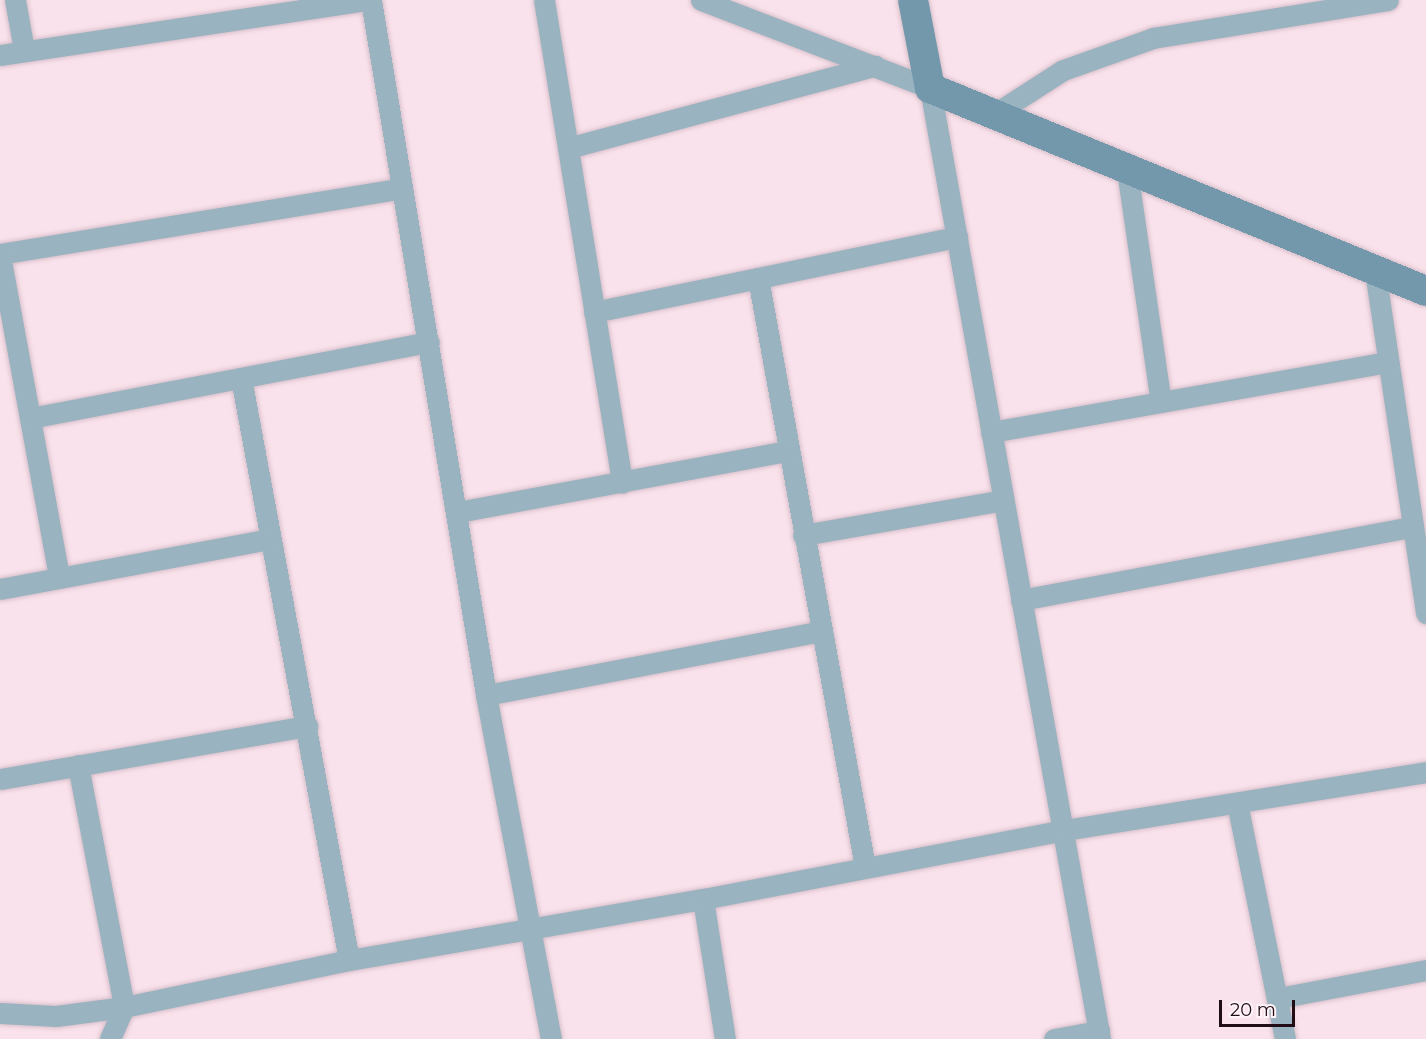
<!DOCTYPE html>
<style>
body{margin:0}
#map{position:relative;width:1426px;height:1039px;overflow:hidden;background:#fae2ec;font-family:Montserrat,sans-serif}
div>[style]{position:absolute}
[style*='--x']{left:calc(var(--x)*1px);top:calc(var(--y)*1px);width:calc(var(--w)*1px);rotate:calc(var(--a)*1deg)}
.roads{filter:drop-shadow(0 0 2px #d7c0ca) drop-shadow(0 0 2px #d7c0ca)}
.street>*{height:21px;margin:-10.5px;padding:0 10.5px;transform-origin:10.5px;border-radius:10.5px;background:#9ab3c0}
.secondary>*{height:30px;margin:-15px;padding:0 15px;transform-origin:15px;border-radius:15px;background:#7398ab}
span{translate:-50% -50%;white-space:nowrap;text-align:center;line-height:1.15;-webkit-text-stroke:5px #fff3f8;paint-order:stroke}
.scale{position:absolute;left:1219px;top:1000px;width:76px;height:27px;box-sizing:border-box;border:3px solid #200d16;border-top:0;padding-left:8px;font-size:18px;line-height:21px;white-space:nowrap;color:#200d16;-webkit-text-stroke:4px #fff3f8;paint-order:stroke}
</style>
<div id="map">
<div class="roads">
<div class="street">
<i style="--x:15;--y:0;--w:51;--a:79.8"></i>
<i style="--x:371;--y:0;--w:704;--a:80.6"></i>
<i style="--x:486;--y:695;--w:350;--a:79.3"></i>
<i style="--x:544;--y:0;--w:489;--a:80.8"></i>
<i style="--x:701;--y:0;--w:245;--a:21"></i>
<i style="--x:930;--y:88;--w:966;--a:79.86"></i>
<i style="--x:0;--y:55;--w:372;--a:-8.5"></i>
<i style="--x:993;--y:115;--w:83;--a:-32.7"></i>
<i style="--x:1063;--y:70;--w:96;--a:-19.6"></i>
<i style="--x:1153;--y:38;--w:238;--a:-9.2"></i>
<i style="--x:568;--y:148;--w:318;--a:-15"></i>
<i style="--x:1127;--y:170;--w:234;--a:81.7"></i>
<i style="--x:0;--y:254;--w:407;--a:-9.3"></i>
<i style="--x:0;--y:255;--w:328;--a:79.6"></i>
<i style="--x:1375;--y:271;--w:346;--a:81.5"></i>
<i style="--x:758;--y:278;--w:599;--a:79.7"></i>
<i style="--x:594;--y:312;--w:371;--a:-11.7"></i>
<i style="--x:241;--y:378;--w:592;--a:79.49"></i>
<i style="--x:30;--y:418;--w:406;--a:-10.8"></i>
<i style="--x:991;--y:432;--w:403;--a:-10"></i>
<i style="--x:458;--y:512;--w:335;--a:-10.5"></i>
<i style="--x:803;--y:535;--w:203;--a:-9.9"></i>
<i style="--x:0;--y:589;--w:275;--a:-10.5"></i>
<i style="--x:1021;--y:600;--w:397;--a:-10.6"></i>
<i style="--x:486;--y:695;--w:342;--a:-10.8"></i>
<i style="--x:78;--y:765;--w:246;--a:79.2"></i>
<i style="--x:124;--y:1007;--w:35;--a:114"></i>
<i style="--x:0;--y:779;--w:312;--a:-9.8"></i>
<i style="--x:1237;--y:803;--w:241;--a:78.5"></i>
<i style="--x:703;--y:899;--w:142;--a:81.1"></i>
<i style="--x:1278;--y:998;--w:151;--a:-10.7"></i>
<i style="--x:0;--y:1013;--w:56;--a:3.1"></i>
<i style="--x:56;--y:1016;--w:69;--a:-7.5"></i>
<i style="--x:124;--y:1007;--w:230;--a:-11.8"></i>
<i style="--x:349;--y:960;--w:359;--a:-9.8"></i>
<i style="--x:703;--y:899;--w:369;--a:-10.8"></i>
<i style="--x:1065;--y:830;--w:366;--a:-9.1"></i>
<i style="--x:1054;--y:1039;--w:46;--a:-10.1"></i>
</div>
<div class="secondary">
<i style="--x:913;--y:0;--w:90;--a:79.1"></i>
<i style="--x:930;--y:88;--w:536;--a:22.26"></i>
</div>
</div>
<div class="scale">20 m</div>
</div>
